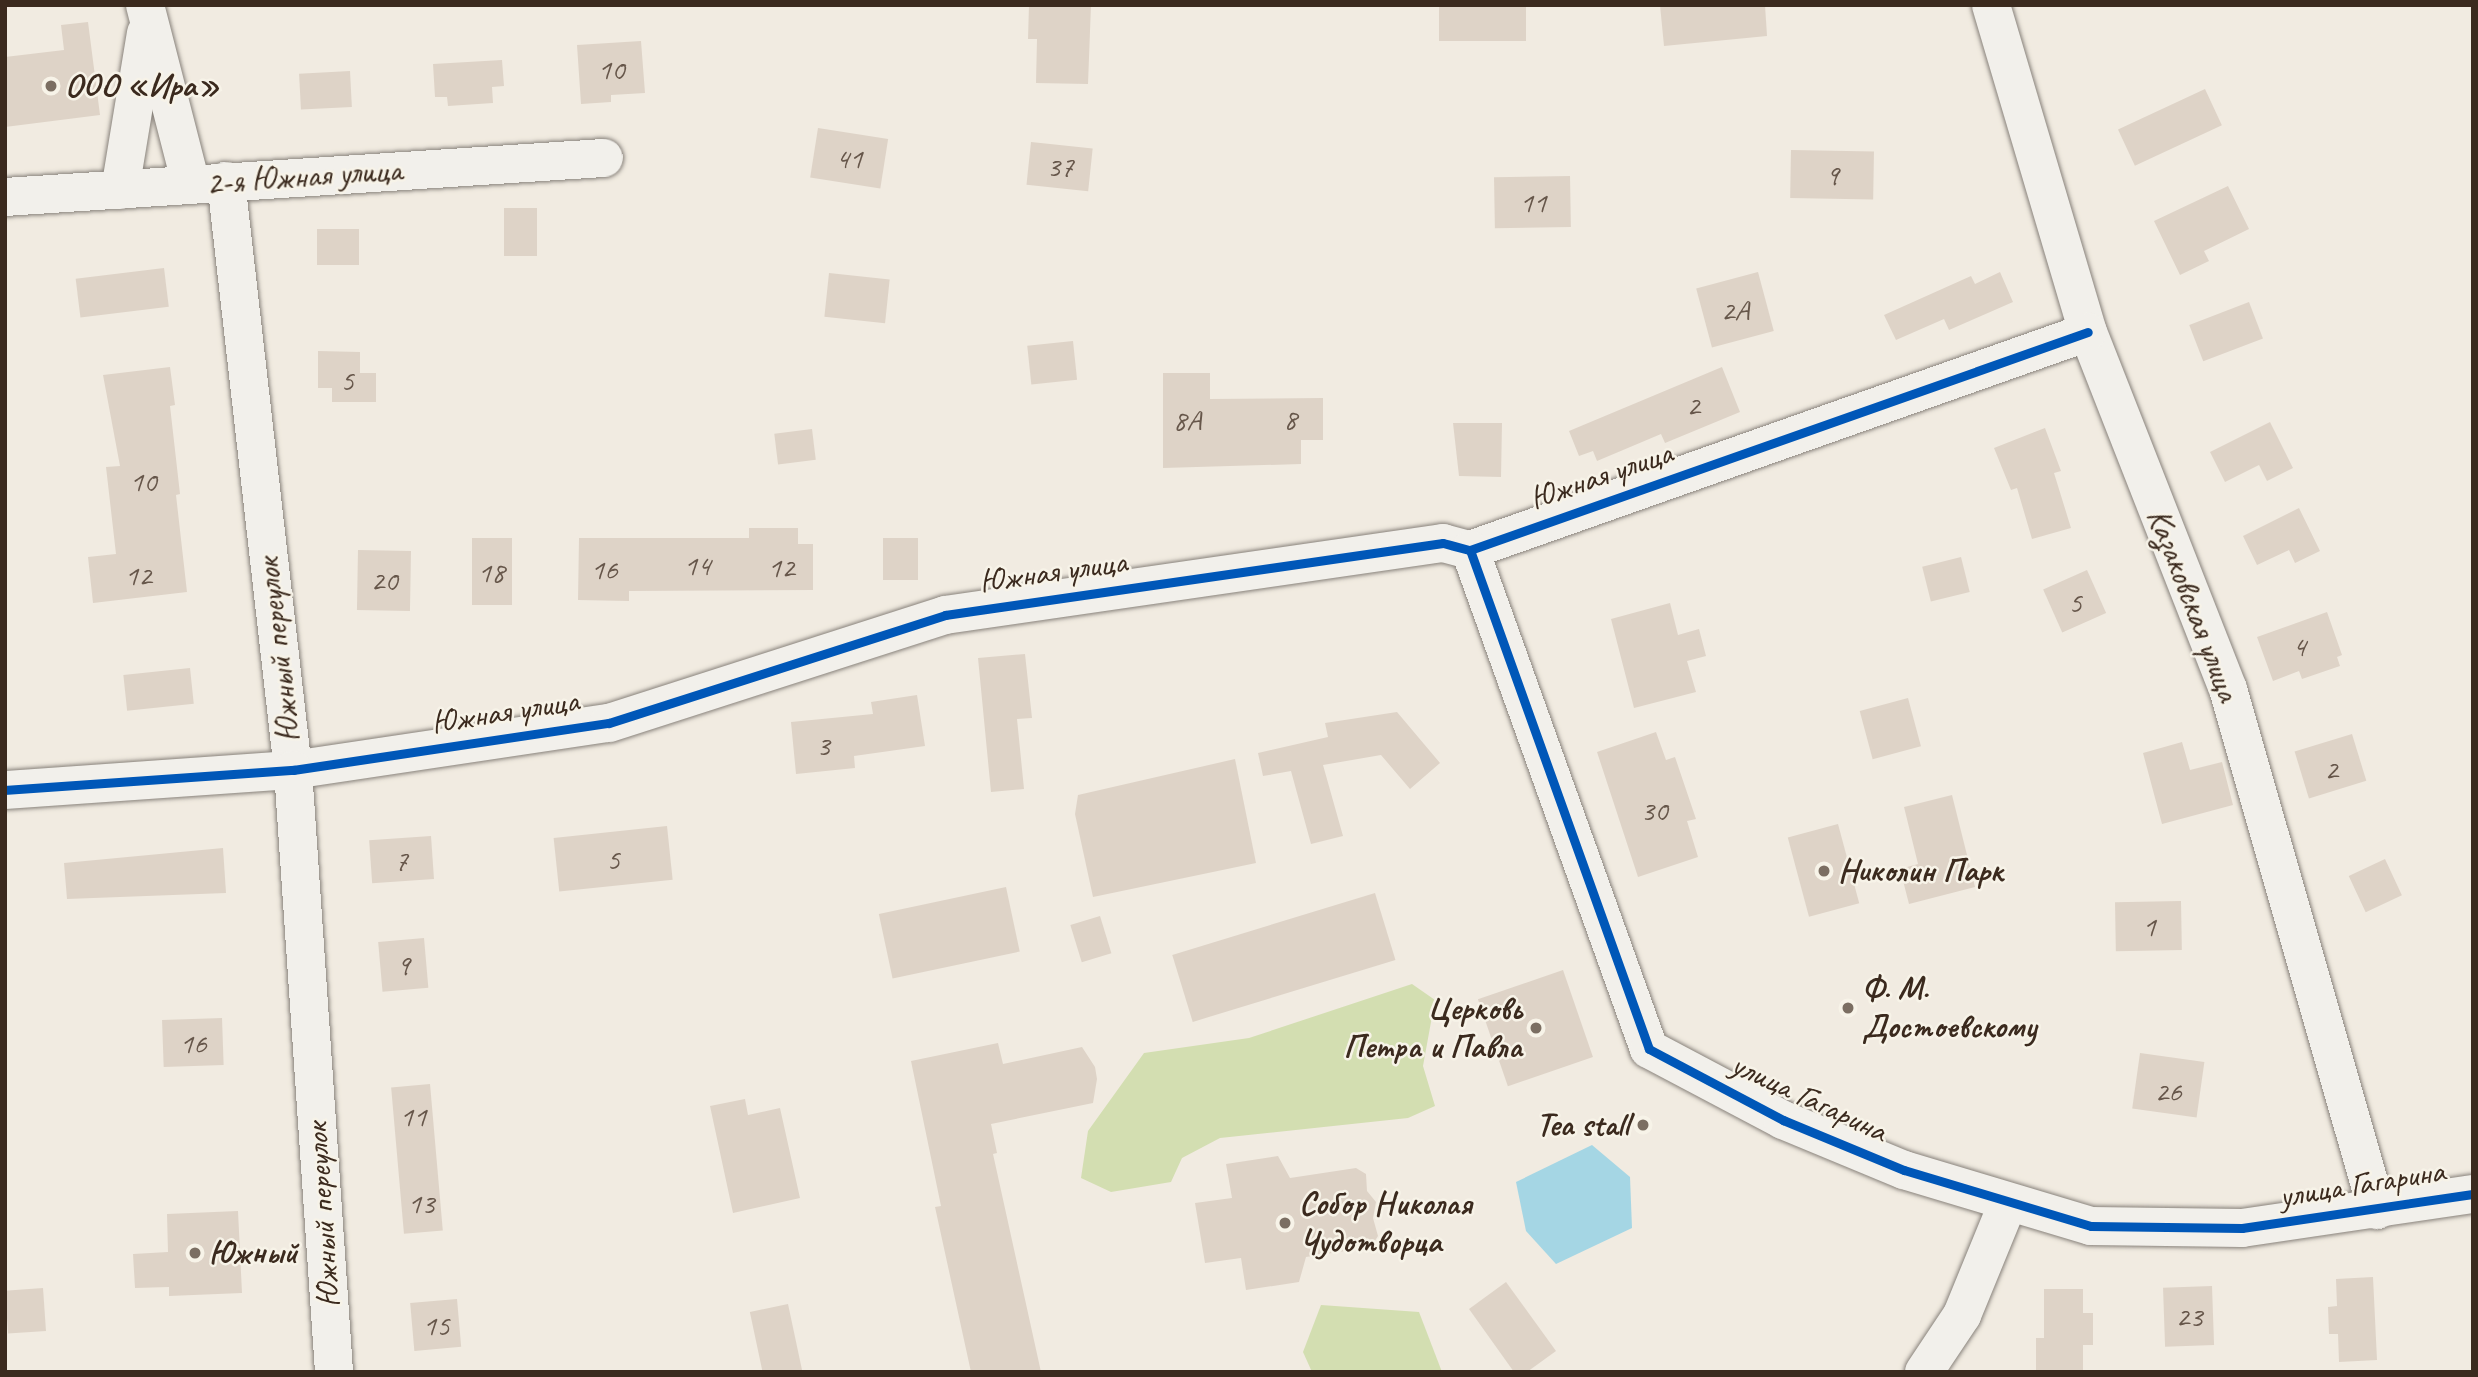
<!DOCTYPE html>
<meta charset="utf-8">
<style>
body{margin:0}
#map{position:relative;width:2478px;height:1377px;overflow:hidden;background:#f1ebe1;font-family:Caveat,sans-serif}
div>[style]{position:absolute}
[style*='--x']{left:calc(var(--x)*1px);top:calc(var(--y)*1px);width:calc(var(--w)*1px);rotate:calc(var(--a)*1deg)}
.green>*{inset:0;background:#d3deb1}
.water>*{inset:0;background:#a5d6e4}
.building>*{inset:0;background:#ded3c7;transform-origin:0 0}
.roads{filter:drop-shadow(0 0 2px #88827b) drop-shadow(0 0 2px #88827b)}
.street>*{height:38px;margin:-19px;padding:0 19px;transform-origin:19px;border-radius:19px;background:#f2f0eb}
.secondary>*{height:38px;margin:-19px;padding:0 19px;transform-origin:19px;border-radius:19px;background:#f2f0eb}
.cycleway>*{height:9px;margin:-4.5px;padding:0 4.5px;transform-origin:4.5px;border-radius:4.5px;background:#0057b8}
.dots>*{width:19px;height:19px;translate:-50% -50%;box-sizing:border-box;border:4px solid #f7f3e8;border-radius:50%}
span{translate:-50% -50%;white-space:nowrap;text-align:center;line-height:1.15;-webkit-text-stroke:5px #f7f3e8;paint-order:stroke}
.number-label{font-size:30px;color:#66564a}
.number-label span{-webkit-text-stroke-width:0}
.poi-label{font-size:33px;color:#3b2a1e;font-weight:700}
.left{translate:0 -50%;text-align:left}
.right{translate:-100% -50%;text-align:right}
.street-label{font-size:33px;color:#3b2a1e}
.frame{position:absolute;inset:0;border:7px solid #3b2a1e;pointer-events:none}
</style>
<div id="map">
<div class="green">
<i style="clip-path:polygon(1412px 984px,1435px 1000px,1423px 1066px,1435px 1106px,1408px 1118px,1220px 1138px,1182px 1158px,1171px 1182px,1111px 1192px,1081px 1178px,1088px 1131px,1144px 1053px,1249px 1038px)"></i>
<i style="clip-path:polygon(1321px 1305px,1419px 1312px,1442px 1372px,1312px 1372px,1303px 1352px)"></i>
</div>
<div class="water">
<i style="clip-path:polygon(1592px 1145px,1630px 1177px,1632px 1228px,1556px 1264px,1526px 1231px,1516px 1182px)"></i>
</div>
<div class="building">
<i style="clip-path:polygon(1029px 5px,1091px 5px,1088px 84px,1036px 83px,1037px 39px,1028px 39px)"></i>
<i style="left:1439px;top:5px;width:87px;height:36px"></i>
<i style="clip-path:polygon(1660px 5px,1765px 5px,1767px 36px,1664px 46px)"></i>
<i style="clip-path:polygon(88px 22px,100px 115px,5px 127px,5px 57px,64px 50px,61px 25px)"></i>
<i style="clip-path:polygon(641px 41px,645px 93px,611px 95px,611px 102px,581px 104px,577px 45px)"></i>
<i style="clip-path:polygon(502px 60px,504px 86px,492px 87px,493px 103px,448px 106px,447px 97px,435px 97px,433px 64px)"></i>
<i style="left:350px;top:71px;width:36px;height:51px;rotate:87deg"></i>
<i style="left:2205px;top:89px;width:40px;height:96px;rotate:65deg"></i>
<i style="left:818px;top:128px;width:71px;height:50px;rotate:9deg"></i>
<i style="left:1031px;top:142px;width:62px;height:43px;rotate:6deg"></i>
<i style="left:1791px;top:150px;width:83px;height:48px;rotate:1deg"></i>
<i style="left:1570px;top:176px;width:51px;height:76px;rotate:89deg"></i>
<i style="clip-path:polygon(2228px 186px,2249px 229px,2204px 251px,2209px 261px,2180px 275px,2154px 221px)"></i>
<i style="left:504px;top:208px;width:33px;height:48px"></i>
<i style="left:317px;top:229px;width:42px;height:36px"></i>
<i style="left:164px;top:268px;width:39px;height:89px;rotate:83deg"></i>
<i style="left:1758px;top:272px;width:61px;height:64px;rotate:75deg"></i>
<i style="clip-path:polygon(2000px 272px,2013px 302px,1949px 330px,1944px 319px,1896px 340px,1884px 315px,1971px 276px,1975px 284px)"></i>
<i style="left:829px;top:273px;width:61px;height:44px;rotate:6deg"></i>
<i style="left:2249px;top:302px;width:39px;height:64px;rotate:69deg"></i>
<i style="left:1073px;top:341px;width:39px;height:46px;rotate:84deg"></i>
<i style="clip-path:polygon(318px 351px,360px 352px,360px 373px,376px 373px,376px 402px,332px 402px,332px 388px,318px 388px)"></i>
<i style="clip-path:polygon(170px 367px,175px 405px,170px 406px,180px 494px,176px 495px,187px 592px,93px 603px,88px 557px,116px 554px,106px 467px,120px 466px,103px 375px)"></i>
<i style="clip-path:polygon(1722px 367px,1740px 412px,1665px 443px,1661px 434px,1597px 461px,1593px 451px,1579px 456px,1569px 431px)"></i>
<i style="clip-path:polygon(1163px 373px,1210px 373px,1210px 399px,1323px 398px,1323px 440px,1301px 440px,1301px 464px,1163px 468px)"></i>
<i style="clip-path:polygon(2270px 422px,2293px 468px,2267px 481px,2259px 465px,2225px 482px,2210px 452px)"></i>
<i style="clip-path:polygon(1453px 423px,1502px 423px,1501px 477px,1459px 476px)"></i>
<i style="clip-path:polygon(2045px 428px,2061px 471px,2054px 473px,2071px 528px,2032px 539px,2017px 488px,2011px 490px,1994px 448px)"></i>
<i style="left:812px;top:429px;width:31px;height:38px;rotate:83deg"></i>
<i style="clip-path:polygon(2299px 508px,2320px 551px,2295px 563px,2289px 550px,2257px 565px,2243px 536px)"></i>
<i style="clip-path:polygon(749px 528px,798px 528px,798px 544px,813px 544px,813px 590px,629px 591px,629px 601px,578px 600px,579px 538px,749px 538px)"></i>
<i style="left:472px;top:538px;width:40px;height:67px"></i>
<i style="left:883px;top:538px;width:35px;height:42px"></i>
<i style="left:358px;top:550px;width:53px;height:60px;rotate:1deg"></i>
<i style="left:1961px;top:557px;width:36px;height:40px;rotate:76deg"></i>
<i style="left:2087px;top:570px;width:47px;height:48px;rotate:66deg"></i>
<i style="clip-path:polygon(1670px 603px,1678px 635px,1699px 629px,1706px 656px,1687px 661px,1696px 692px,1634px 708px,1611px 619px)"></i>
<i style="clip-path:polygon(2327px 612px,2342px 655px,2337px 657px,2340px 666px,2302px 679px,2299px 671px,2273px 681px,2257px 637px)"></i>
<i style="clip-path:polygon(1025px 654px,1032px 718px,1017px 719px,1024px 789px,991px 792px,978px 658px)"></i>
<i style="left:190px;top:668px;width:36px;height:67px;rotate:84deg"></i>
<i style="clip-path:polygon(917px 695px,925px 746px,854px 756px,855px 768px,796px 774px,791px 722px,873px 714px,871px 702px)"></i>
<i style="left:1908px;top:698px;width:50px;height:50px;rotate:75deg"></i>
<i style="clip-path:polygon(1397px 712px,1440px 763px,1410px 789px,1381px 755px,1323px 765px,1343px 836px,1311px 844px,1291px 771px,1263px 776px,1258px 753px,1328px 737px,1325px 723px)"></i>
<i style="clip-path:polygon(1656px 732px,1666px 760px,1675px 757px,1696px 819px,1687px 821px,1698px 857px,1638px 877px,1597px 752px)"></i>
<i style="left:2352px;top:734px;width:49px;height:60px;rotate:73deg"></i>
<i style="clip-path:polygon(2182px 742px,2190px 770px,2222px 762px,2233px 805px,2162px 824px,2143px 753px)"></i>
<i style="clip-path:polygon(1235px 759px,1256px 863px,1093px 897px,1075px 814px,1078px 795px)"></i>
<i style="clip-path:polygon(1952px 795px,1975px 887px,1909px 904px,1900px 869px,1918px 864px,1904px 807px)"></i>
<i style="left:1838px;top:824px;width:82px;height:52px;rotate:75deg"></i>
<i style="left:667px;top:826px;width:54px;height:114px;rotate:84deg"></i>
<i style="left:431px;top:836px;width:43px;height:62px;rotate:86deg"></i>
<i style="clip-path:polygon(223px 848px,226px 893px,67px 899px,64px 863px)"></i>
<i style="left:2385px;top:859px;width:40px;height:40px;rotate:65deg"></i>
<i style="left:1006px;top:887px;width:66px;height:130px;rotate:78deg"></i>
<i style="left:1375px;top:893px;width:70px;height:212px;rotate:73deg"></i>
<i style="left:2181px;top:901px;width:49px;height:66px;rotate:89deg"></i>
<i style="left:1100px;top:916px;width:39px;height:31px;rotate:73deg"></i>
<i style="left:424px;top:938px;width:50px;height:46px;rotate:85deg"></i>
<i style="left:1563px;top:970px;width:92px;height:90px;rotate:71deg"></i>
<i style="left:222px;top:1018px;width:47px;height:60px;rotate:88deg"></i>
<i style="clip-path:polygon(998px 1043px,1003px 1064px,1082px 1047px,1095px 1067px,1097px 1079px,1093px 1103px,991px 1124px,997px 1153px,993px 1154px,1041px 1372px,971px 1372px,935px 1207px,941px 1206px,911px 1061px)"></i>
<i style="left:2140px;top:1053px;width:65px;height:56px;rotate:8deg"></i>
<i style="left:430px;top:1084px;width:147px;height:39px;rotate:85deg"></i>
<i style="clip-path:polygon(745px 1099px,748px 1115px,780px 1108px,800px 1198px,733px 1213px,710px 1106px)"></i>
<i style="clip-path:polygon(1278px 1156px,1290px 1178px,1356px 1168px,1366px 1174px,1367px 1191px,1376px 1202px,1373px 1218px,1378px 1236px,1371px 1247px,1306px 1257px,1299px 1282px,1246px 1290px,1241px 1258px,1205px 1263px,1195px 1203px,1232px 1198px,1226px 1164px)"></i>
<i style="clip-path:polygon(238px 1211px,242px 1293px,169px 1296px,169px 1287px,135px 1288px,133px 1254px,168px 1252px,167px 1214px)"></i>
<i style="clip-path:polygon(2373px 1277px,2377px 1360px,2339px 1362px,2338px 1334px,2329px 1334px,2328px 1307px,2337px 1306px,2336px 1279px)"></i>
<i style="clip-path:polygon(1506px 1282px,1556px 1351px,1527px 1372px,1514px 1372px,1469px 1309px)"></i>
<i style="left:2212px;top:1286px;width:59px;height:49px;rotate:88deg"></i>
<i style="left:43px;top:1288px;width:43px;height:38px;rotate:86deg"></i>
<i style="clip-path:polygon(2044px 1289px,2083px 1289px,2083px 1313px,2093px 1313px,2093px 1345px,2083px 1345px,2083px 1372px,2036px 1372px,2036px 1338px,2044px 1338px)"></i>
<i style="left:457px;top:1299px;width:48px;height:47px;rotate:85deg"></i>
<i style="left:788px;top:1304px;width:70px;height:39px;rotate:78deg"></i>
</div>
<div class="roads">
<div class="street">
<i style="--x:145;--y:5;--w:185;--a:75.6"></i>
<i style="--x:1991;--y:5;--w:341;--a:73.5"></i>
<i style="--x:2088;--y:332;--w:383;--a:68.6"></i>
<i style="--x:2228;--y:689;--w:542;--a:74.04"></i>
<i style="--x:226;--y:181;--w:593;--a:83.51"></i>
<i style="--x:120;--y:190;--w:159;--a:-80.6"></i>
<i style="--x:5;--y:197;--w:600;--a:-3.73"></i>
<i style="--x:5;--y:790;--w:289;--a:-4"></i>
<i style="--x:293;--y:770;--w:319;--a:-8.5"></i>
<i style="--x:609;--y:723;--w:353;--a:-17.8"></i>
<i style="--x:945;--y:615;--w:503;--a:-8.23"></i>
<i style="--x:1443;--y:543;--w:28;--a:15"></i>
<i style="--x:1470;--y:550;--w:655;--a:-19.43"></i>
<i style="--x:1924;--y:1372;--w:69;--a:-56.3"></i>
<i style="--x:1962;--y:1315;--w:121;--a:-67.7"></i>
</div>
<div class="secondary">
<i style="--x:1470;--y:550;--w:530;--a:70.27"></i>
<i style="--x:1649;--y:1049;--w:152;--a:27.9"></i>
<i style="--x:1783;--y:1120;--w:131;--a:22.5"></i>
<i style="--x:1904;--y:1170;--w:195;--a:16.7"></i>
<i style="--x:2091;--y:1226;--w:151;--a:0.8"></i>
<i style="--x:2242;--y:1228;--w:233;--a:-8.4"></i>
<i style="--x:293;--y:770;--w:603;--a:86.1"></i>
</div>
</div>
<div class="cycleway">
<i style="--x:1470;--y:550;--w:530;--a:70.27"></i>
<i style="--x:1649;--y:1049;--w:152;--a:27.9"></i>
<i style="--x:1783;--y:1120;--w:131;--a:22.5"></i>
<i style="--x:1904;--y:1170;--w:195;--a:16.7"></i>
<i style="--x:2091;--y:1226;--w:151;--a:0.8"></i>
<i style="--x:2242;--y:1228;--w:233;--a:-8.4"></i>
<i style="--x:5;--y:790;--w:289;--a:-4"></i>
<i style="--x:293;--y:770;--w:319;--a:-8.5"></i>
<i style="--x:609;--y:723;--w:353;--a:-17.8"></i>
<i style="--x:945;--y:615;--w:503;--a:-8.23"></i>
<i style="--x:1443;--y:543;--w:28;--a:15"></i>
<i style="--x:1470;--y:550;--w:655;--a:-19.43"></i>
</div>
<div class="dots">
<i style="left:51px;top:86px;background:#7b6e62"></i>
<i style="left:1824px;top:871px;background:#7b6e62"></i>
<i style="left:1848px;top:1008px;background:#7b6e62"></i>
<i style="left:1536px;top:1028px;background:#7b6e62"></i>
<i style="left:1643px;top:1125px;background:#7b6e62"></i>
<i style="left:1285px;top:1223px;background:#7b6e62"></i>
<i style="left:195px;top:1253px;background:#7b6e62"></i>
</div>
<div class="number-label">
<span style="left:611px;top:69px">10</span>
<span style="left:849px;top:158px">41</span>
<span style="left:1060px;top:166px">37</span>
<span style="left:1832px;top:175px">9</span>
<span style="left:1533px;top:202px">11</span>
<span style="left:1735px;top:310px">2А</span>
<span style="left:347px;top:380px">5</span>
<span style="left:1693px;top:405px">2</span>
<span style="left:1290px;top:419px">8</span>
<span style="left:1187px;top:420px">8А</span>
<span style="left:143px;top:481px">10</span>
<span style="left:697px;top:565px">14</span>
<span style="left:781px;top:567px">12</span>
<span style="left:604px;top:569px">16</span>
<span style="left:491px;top:572px">18</span>
<span style="left:138px;top:575px">12</span>
<span style="left:384px;top:580px">20</span>
<span style="left:2075px;top:602px">5</span>
<span style="left:2299px;top:646px">4</span>
<span style="left:823px;top:745px">3</span>
<span style="left:2331px;top:769px">2</span>
<span style="left:1654px;top:810px">30</span>
<span style="left:613px;top:859px">5</span>
<span style="left:401px;top:860px">7</span>
<span style="left:2149px;top:926px">1</span>
<span style="left:403px;top:965px">9</span>
<span style="left:193px;top:1043px">16</span>
<span style="left:2168px;top:1091px">26</span>
<span style="left:413px;top:1116px">11</span>
<span style="left:421px;top:1203px">13</span>
<span style="left:2189px;top:1316px">23</span>
<span style="left:436px;top:1325px">15</span>
</div>
<div class="poi-label">
<span class="left" style="left:65px;top:86px">ООО «Ира»</span>
<span class="left" style="left:1838px;top:871px">Николин Парк</span>
<span class="left" style="left:1862px;top:1008px">Ф. М.<br>Достоевскому</span>
<span class="right" style="left:1522px;top:1028px">Церковь<br>Петра и Павла</span>
<span class="right" style="left:1629px;top:1125px">Tea stall</span>
<span class="left" style="left:1299px;top:1223px">Собор Николая<br>Чудотворца</span>
<span class="left" style="left:209px;top:1253px">Южный</span>
</div>
<div class="street-label">
<span style="left:304px;top:177px;rotate:-4deg">2-я Южная улица</span>
<span style="left:1601px;top:476px;rotate:-19deg">Южная улица</span>
<span style="left:1053px;top:572px;rotate:-8deg">Южная улица</span>
<span style="left:2193px;top:605px;rotate:69deg">Казаковская улица</span>
<span style="left:279px;top:650px;rotate:-97deg">Южный переулок</span>
<span style="left:505px;top:712px;rotate:-9deg">Южная улица</span>
<span style="left:1809px;top:1098px;rotate:25deg">улица Гагарина</span>
<span style="left:2362px;top:1184px;rotate:-9deg">улица Гагарина</span>
<span style="left:323px;top:1215px;rotate:-94deg">Южный переулок</span>
</div>
<div class="frame"></div>
</div>
